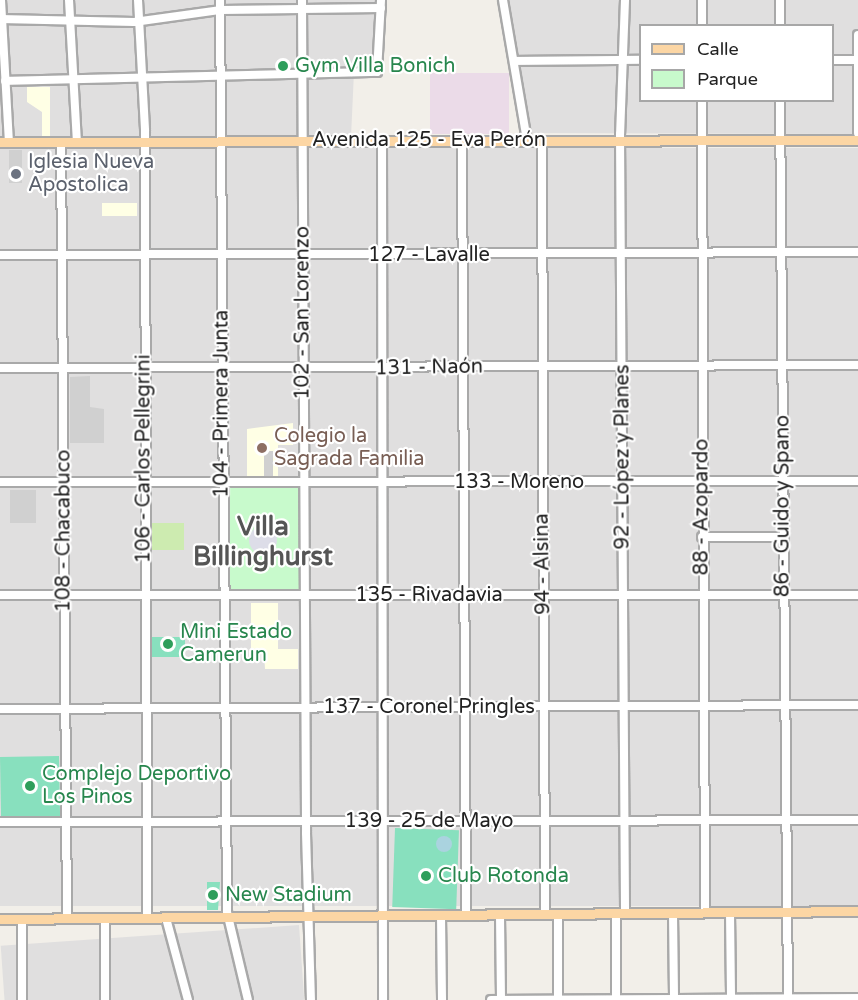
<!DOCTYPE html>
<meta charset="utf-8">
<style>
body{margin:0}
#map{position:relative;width:858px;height:1000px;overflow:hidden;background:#f2efe9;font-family:"Varela Round",sans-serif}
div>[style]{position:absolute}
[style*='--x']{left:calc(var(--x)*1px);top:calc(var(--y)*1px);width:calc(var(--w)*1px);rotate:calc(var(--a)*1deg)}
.residential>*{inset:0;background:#e0dfdf;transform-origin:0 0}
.industrial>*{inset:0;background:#ebdbe8;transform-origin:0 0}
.education>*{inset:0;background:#ffffe5;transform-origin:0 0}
.religious>*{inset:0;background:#d0d0d0;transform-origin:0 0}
.grass>*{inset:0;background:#cdebb0;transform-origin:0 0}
.park>*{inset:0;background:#c8facc;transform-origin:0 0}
.pitch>*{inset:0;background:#88e0be;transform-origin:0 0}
.plaza>*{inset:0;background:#dddde8}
.round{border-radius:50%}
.water>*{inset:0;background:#aad3df}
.roads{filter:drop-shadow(2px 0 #a9a9a9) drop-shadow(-2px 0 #a9a9a9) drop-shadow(0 2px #a9a9a9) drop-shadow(0 -2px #a9a9a9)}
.minor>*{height:8px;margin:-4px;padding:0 4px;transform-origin:4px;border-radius:4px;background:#fff}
.major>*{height:9px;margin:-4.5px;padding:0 4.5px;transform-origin:4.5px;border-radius:4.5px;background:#fcd6a4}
.dots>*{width:16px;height:16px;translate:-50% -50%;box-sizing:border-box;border:3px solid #fff;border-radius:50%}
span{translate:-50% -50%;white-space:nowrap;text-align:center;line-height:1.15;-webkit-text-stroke:4.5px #fff;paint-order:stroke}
.leisure-label{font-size:20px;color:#27864d}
.left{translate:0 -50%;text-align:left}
.street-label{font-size:20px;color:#222}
.worship-label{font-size:20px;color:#5b616d}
.education-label{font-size:20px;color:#785e54}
.district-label{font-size:26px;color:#555;font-weight:700}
.legend{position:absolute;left:639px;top:24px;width:195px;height:78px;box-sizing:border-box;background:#fff;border:2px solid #a7a7a7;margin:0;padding:8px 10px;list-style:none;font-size:18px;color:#222}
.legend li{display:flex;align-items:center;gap:12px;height:30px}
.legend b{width:30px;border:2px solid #a7a7a7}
</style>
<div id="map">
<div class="residential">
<div style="clip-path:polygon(0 0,377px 0,378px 70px,354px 72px,351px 137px,0 140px)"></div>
<div style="clip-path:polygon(evenodd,507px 0,858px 0,858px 134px,531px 133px,507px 0,640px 26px,832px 26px,832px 100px,640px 100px,640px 26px)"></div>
<div style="left:858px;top:148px;width:758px;height:858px;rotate:90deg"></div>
<div style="left:299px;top:925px;width:75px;height:299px;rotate:86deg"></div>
</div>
<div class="industrial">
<div style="left:430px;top:73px;width:79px;height:61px"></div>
</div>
<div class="education">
<div style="clip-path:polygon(27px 87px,50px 87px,50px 136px,42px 136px,42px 112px,27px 102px)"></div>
<div style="left:102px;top:203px;width:35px;height:13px"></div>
<div style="clip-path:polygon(293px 423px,293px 445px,278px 445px,278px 476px,273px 476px,272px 451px,264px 451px,264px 476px,247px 476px,247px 429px)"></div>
<div style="clip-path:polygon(251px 603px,278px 603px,278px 649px,298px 649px,298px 669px,265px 669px,264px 650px,251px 649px)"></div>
</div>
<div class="religious">
<div style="left:9px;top:150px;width:13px;height:33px"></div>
<div style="clip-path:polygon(90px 376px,90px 407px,104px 409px,104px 443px,70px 443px,70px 377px)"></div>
<div style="left:264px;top:451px;width:9px;height:25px"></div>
<div style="left:10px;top:490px;width:26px;height:33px"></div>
</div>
<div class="grass">
<div style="left:150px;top:523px;width:34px;height:27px"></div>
</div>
<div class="park">
<div style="left:299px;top:485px;width:108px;height:73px;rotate:89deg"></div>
</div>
<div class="pitch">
<div style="left:151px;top:637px;width:34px;height:20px"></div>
<div style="left:59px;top:756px;width:60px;height:59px;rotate:89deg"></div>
<div style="left:395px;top:828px;width:64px;height:79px;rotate:2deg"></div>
<div style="clip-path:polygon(207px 882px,220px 882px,218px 910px,207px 910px)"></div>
</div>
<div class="plaza">
<div class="round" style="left:249px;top:526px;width:28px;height:28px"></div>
</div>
<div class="water">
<div class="round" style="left:436px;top:836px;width:16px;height:16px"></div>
</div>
<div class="roads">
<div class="minor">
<div style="--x:1;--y:0;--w:142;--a:86.8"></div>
<div style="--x:69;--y:0;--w:142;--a:86.8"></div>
<div style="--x:138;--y:0;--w:131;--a:86.9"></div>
<div style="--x:145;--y:131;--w:787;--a:89.85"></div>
<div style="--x:220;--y:0;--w:912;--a:89.56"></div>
<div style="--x:227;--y:912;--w:90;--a:76.6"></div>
<div style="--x:302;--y:0;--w:833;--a:89.72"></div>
<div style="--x:306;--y:833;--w:167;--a:88.3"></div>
<div style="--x:503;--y:0;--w:143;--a:80.3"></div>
<div style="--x:625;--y:0;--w:134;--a:92.1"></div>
<div style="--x:620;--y:134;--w:780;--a:89.63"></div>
<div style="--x:780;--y:0;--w:26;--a:90"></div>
<div style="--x:0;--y:19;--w:134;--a:1.3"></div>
<div style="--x:134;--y:22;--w:88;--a:-7.9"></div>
<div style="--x:221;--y:10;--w:160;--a:-0.7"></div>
<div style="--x:702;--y:26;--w:26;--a:-90"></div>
<div style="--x:858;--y:35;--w:98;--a:90"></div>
<div style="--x:832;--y:60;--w:26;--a:0"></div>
<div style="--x:514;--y:61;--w:126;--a:-0.5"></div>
<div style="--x:5;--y:81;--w:372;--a:-1.4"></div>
<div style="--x:377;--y:72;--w:72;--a:-86.8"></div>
<div style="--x:702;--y:100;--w:813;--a:89.79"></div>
<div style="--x:780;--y:100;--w:900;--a:89.49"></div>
<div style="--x:382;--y:140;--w:860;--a:89.93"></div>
<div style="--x:462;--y:140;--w:776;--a:89.7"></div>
<div style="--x:542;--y:141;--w:774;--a:89.78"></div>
<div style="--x:61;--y:142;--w:777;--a:89.56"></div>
<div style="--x:0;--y:255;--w:858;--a:-0.2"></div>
<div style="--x:0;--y:368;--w:858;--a:-0.2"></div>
<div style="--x:0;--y:482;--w:858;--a:-0.07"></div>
<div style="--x:702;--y:537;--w:82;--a:0"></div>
<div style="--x:0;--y:595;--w:858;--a:0"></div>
<div style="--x:0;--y:709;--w:858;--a:-0.27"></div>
<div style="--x:0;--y:822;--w:858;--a:-0.13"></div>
<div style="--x:730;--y:913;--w:87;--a:89.3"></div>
<div style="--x:673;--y:914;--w:86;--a:89.3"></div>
<div style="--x:558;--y:915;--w:85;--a:90"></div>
<div style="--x:441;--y:916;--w:84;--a:89.3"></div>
<div style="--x:500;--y:916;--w:84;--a:89.3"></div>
<div style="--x:166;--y:918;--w:85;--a:75"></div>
<div style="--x:105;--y:919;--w:81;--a:90"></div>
<div style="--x:22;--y:1000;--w:81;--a:-90"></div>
<div style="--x:491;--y:1000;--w:367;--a:-0.3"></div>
<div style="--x:616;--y:1000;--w:86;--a:-90"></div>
</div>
<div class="major">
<div style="--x:0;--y:142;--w:858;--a:-0.13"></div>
<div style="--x:0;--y:919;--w:858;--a:-0.53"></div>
</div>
</div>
<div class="dots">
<div style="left:283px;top:66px;background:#2e9e5b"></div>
<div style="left:16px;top:174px;background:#6b7280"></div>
<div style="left:262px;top:448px;background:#8d6e63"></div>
<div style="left:168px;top:644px;background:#2e9e5b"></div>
<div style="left:30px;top:786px;background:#2e9e5b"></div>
<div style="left:426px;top:876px;background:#2e9e5b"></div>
<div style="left:213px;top:895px;background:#2e9e5b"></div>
</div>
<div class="leisure-label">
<span class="left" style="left:295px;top:66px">Gym Villa Bonich</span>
<span class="left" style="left:180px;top:644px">Mini Estado<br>Camerun</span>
<span class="left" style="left:42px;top:786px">Complejo Deportivo<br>Los Pinos</span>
<span class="left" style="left:438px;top:876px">Club Rotonda</span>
<span class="left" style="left:225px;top:895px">New Stadium</span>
</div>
<div class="street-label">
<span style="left:429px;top:140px">Avenida 125 - Eva Perón</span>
<span style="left:429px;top:255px">127 - Lavalle</span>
<span style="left:303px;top:313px;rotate:-90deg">102 - San Lorenzo</span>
<span style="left:429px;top:368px;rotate:-1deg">131 - Naón</span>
<span style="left:222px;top:404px;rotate:-90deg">104 - Primera Junta</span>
<span style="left:623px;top:457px;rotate:-90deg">92 - López y Planes</span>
<span style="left:144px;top:459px;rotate:-90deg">106 - Carlos Pellegrini</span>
<span style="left:519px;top:482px">133 - Moreno</span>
<span style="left:783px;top:506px;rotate:-90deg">86 - Guido y Spano</span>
<span style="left:702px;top:507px;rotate:-90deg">88 - Azopardo</span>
<span style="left:64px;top:531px;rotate:-90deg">108 - Chacabuco</span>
<span style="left:543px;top:564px;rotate:-91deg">94 - Alsina</span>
<span style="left:429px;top:595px">135 - Rivadavia</span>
<span style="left:429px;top:707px">137 - Coronel Pringles</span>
<span style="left:429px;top:821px">139 - 25 de Mayo</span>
</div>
<div class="worship-label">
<span class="left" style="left:28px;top:174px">Iglesia Nueva<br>Apostolica</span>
</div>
<div class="education-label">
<span class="left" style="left:274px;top:448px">Colegio la<br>Sagrada Familia</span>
</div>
<div class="district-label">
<span style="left:263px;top:542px">Villa<br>Billinghurst</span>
</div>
<ul class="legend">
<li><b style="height:8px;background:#fcd6a4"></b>Calle</li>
<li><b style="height:16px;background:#c8facc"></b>Parque</li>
</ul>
</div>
